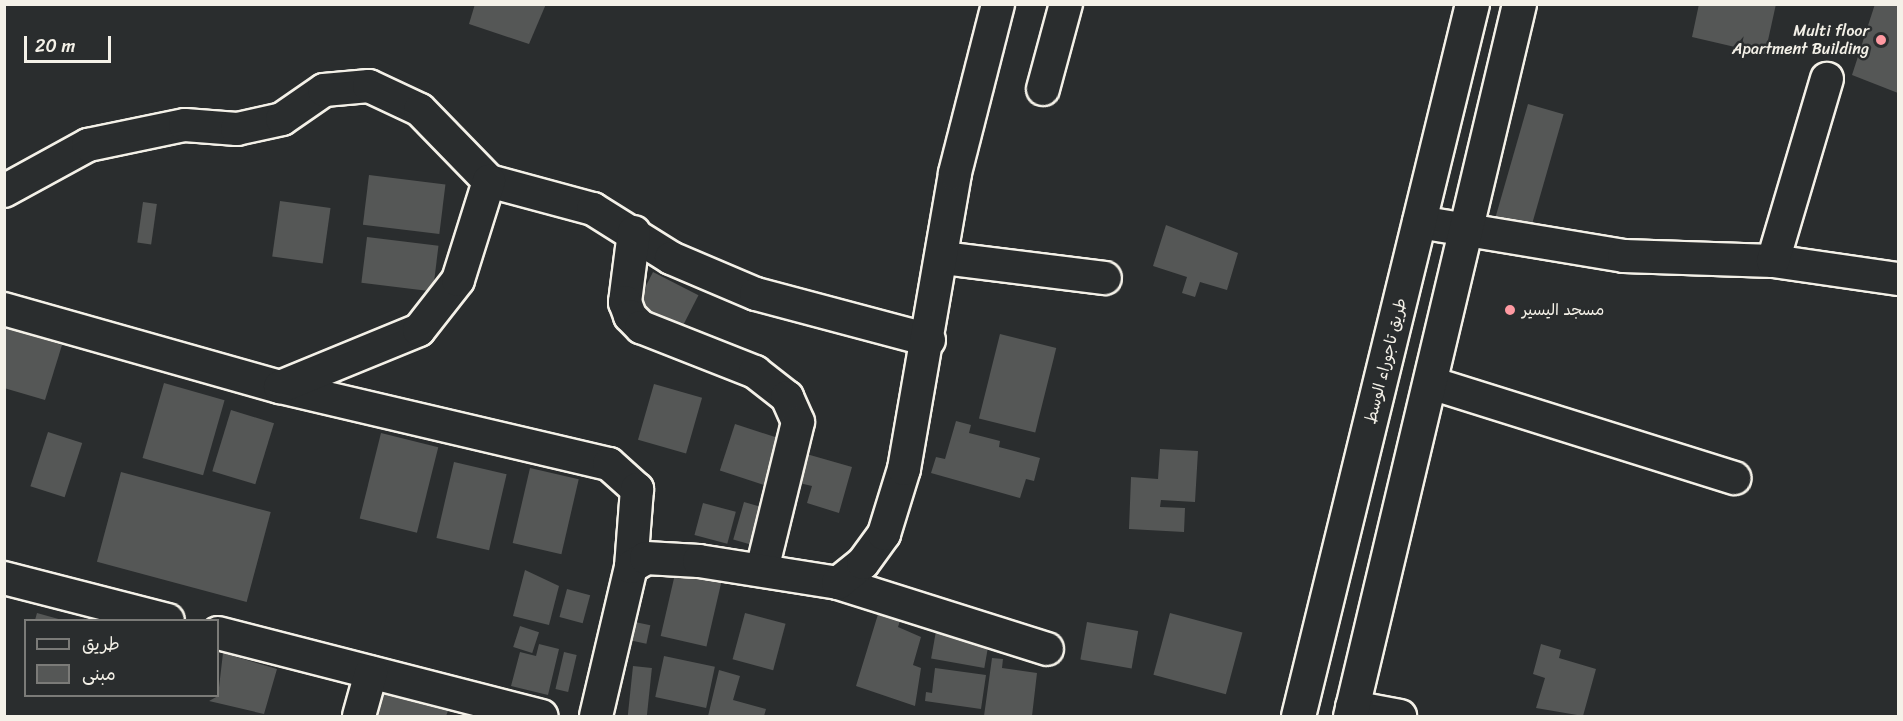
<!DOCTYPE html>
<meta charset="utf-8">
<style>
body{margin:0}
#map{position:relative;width:1903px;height:721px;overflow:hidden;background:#2a2d2e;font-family:Sriracha,"Playpen Sans Arabic",sans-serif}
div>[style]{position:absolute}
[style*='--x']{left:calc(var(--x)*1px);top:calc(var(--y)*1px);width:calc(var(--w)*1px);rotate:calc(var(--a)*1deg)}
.building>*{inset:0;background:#555756;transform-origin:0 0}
.roads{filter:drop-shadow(2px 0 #f4f1e8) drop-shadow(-2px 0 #f4f1e8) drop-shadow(0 2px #f4f1e8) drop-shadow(0 -2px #f4f1e8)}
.minor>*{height:32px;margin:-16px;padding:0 16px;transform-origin:16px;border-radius:16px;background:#2a2d2e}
.primary>*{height:33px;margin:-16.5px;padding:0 16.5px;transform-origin:16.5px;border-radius:16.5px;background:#2a2d2e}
.dots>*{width:16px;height:16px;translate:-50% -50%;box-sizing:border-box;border:3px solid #2a2d2e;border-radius:50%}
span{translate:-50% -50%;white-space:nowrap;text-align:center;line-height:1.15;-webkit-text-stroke:5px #2a2d2e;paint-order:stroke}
.poi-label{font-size:16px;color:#f4f1e8}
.right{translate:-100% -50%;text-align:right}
.left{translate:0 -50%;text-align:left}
.street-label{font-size:16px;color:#f4f1e8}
.frame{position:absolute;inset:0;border:6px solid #f4f1e8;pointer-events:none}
.legend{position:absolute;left:24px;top:619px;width:195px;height:78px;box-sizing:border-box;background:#2a2d2e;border:2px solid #7b7b78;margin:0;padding:8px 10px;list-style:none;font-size:18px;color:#f4f1e8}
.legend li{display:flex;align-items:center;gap:12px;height:30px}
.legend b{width:30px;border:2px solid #7b7b78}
.scale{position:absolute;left:24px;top:36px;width:87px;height:27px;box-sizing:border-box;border:3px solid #f4f1e8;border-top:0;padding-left:8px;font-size:18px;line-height:21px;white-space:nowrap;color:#f4f1e8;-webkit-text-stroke:4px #2a2d2e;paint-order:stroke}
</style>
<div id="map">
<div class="building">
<div style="clip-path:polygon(475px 4px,546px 4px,529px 44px,469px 24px)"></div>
<div style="clip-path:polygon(1699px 4px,1776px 4px,1765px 54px,1692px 37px)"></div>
<div style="clip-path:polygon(1875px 4px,1898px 4px,1898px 93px,1852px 75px)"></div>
<div style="left:1528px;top:104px;width:37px;height:120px;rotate:16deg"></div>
<div style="left:369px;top:175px;width:77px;height:50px;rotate:7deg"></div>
<div style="left:280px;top:201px;width:51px;height:56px;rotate:8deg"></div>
<div style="left:143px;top:202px;width:14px;height:41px;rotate:8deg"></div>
<div style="clip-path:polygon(1166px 225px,1238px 253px,1227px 290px,1200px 282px,1195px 297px,1182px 293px,1187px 277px,1153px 266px)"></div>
<div style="left:367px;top:237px;width:72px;height:46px;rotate:7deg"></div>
<div style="left:653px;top:272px;width:51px;height:41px;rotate:27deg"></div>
<div style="clip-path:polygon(4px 327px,62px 345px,45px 400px,4px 388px)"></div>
<div style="left:1000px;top:334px;width:58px;height:87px;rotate:14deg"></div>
<div style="left:164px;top:383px;width:63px;height:78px;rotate:16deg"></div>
<div style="left:654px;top:384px;width:50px;height:58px;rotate:16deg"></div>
<div style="left:231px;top:410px;width:45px;height:64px;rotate:17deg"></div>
<div style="clip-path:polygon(956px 421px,971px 425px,969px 433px,1000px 441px,999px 447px,1040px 458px,1034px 481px,1026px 479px,1020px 498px,931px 473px,936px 457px,945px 459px)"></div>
<div style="left:735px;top:424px;width:52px;height:49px;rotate:18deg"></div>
<div style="left:48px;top:432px;width:36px;height:57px;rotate:18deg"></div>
<div style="left:381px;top:433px;width:59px;height:88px;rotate:14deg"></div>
<div style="clip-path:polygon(1160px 449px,1198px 451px,1195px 502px,1161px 500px,1160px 507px,1185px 508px,1184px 532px,1129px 529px,1131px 477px,1158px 479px)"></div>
<div style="clip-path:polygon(803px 453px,852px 467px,839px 513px,807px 503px,812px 486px,795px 482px)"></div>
<div style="left:454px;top:462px;width:54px;height:78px;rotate:13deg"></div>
<div style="left:530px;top:468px;width:50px;height:77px;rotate:13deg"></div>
<div style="left:121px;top:472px;width:155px;height:93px;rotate:15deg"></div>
<div style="left:744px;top:502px;width:19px;height:39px;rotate:16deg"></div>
<div style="left:703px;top:503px;width:34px;height:33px;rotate:15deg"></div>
<div style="left:678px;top:561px;width:47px;height:77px;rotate:13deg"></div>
<div style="clip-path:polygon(525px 570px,559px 586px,549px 625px,513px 616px)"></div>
<div style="left:567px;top:589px;width:24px;height:29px;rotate:15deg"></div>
<div style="clip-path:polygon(879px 611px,901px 618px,898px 627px,921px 637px,913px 665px,921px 668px,915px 706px,856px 686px)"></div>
<div style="clip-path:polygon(37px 613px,62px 620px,35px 620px)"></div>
<div style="left:745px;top:613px;width:42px;height:48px;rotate:15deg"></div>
<div style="left:1170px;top:613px;width:75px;height:64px;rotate:15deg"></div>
<div style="left:621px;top:619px;width:30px;height:19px;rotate:12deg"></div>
<div style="left:1087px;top:622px;width:52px;height:38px;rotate:10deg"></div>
<div style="left:520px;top:626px;width:20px;height:22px;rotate:18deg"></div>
<div style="left:936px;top:631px;width:54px;height:28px;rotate:10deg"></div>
<div style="clip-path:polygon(539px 644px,559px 649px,548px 695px,511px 686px,520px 652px,536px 656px)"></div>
<div style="clip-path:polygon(1541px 644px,1561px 650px,1559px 658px,1596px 669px,1583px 716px,1536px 708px,1545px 678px,1533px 674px)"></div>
<div style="left:564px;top:652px;width:13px;height:38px;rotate:13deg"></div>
<div style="clip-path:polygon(223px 653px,277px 669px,264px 714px,209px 701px,218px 696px)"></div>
<div style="left:664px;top:656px;width:52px;height:42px;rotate:12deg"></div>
<div style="clip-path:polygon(992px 658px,1003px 659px,1002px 668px,1037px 673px,1032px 716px,984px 716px)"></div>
<div style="left:633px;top:666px;width:19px;height:50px;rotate:6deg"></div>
<div style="clip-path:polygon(935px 668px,986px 675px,981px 709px,925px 701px,926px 692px,932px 693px)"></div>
<div style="clip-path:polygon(719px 670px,740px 676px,733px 700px,766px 709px,764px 716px,708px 716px)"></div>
<div style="clip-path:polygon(379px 693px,448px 711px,446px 716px,375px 716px)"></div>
</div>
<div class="roads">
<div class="minor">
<div style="--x:1043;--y:89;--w:88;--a:-74.9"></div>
<div style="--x:4;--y:191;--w:96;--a:-28.7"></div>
<div style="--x:88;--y:145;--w:99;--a:-11.7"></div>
<div style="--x:185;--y:125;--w:52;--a:4.4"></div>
<div style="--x:237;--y:129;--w:46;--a:-12.5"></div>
<div style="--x:282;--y:119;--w:51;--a:-34.6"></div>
<div style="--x:324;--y:90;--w:45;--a:-5.1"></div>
<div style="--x:369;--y:86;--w:56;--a:25.2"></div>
<div style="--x:420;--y:110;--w:99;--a:45.8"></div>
<div style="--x:489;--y:181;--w:108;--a:15.1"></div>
<div style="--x:593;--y:209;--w:92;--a:32.1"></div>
<div style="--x:671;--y:258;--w:92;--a:23"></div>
<div style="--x:756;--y:294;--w:179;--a:14.9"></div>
<div style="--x:1419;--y:222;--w:208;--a:9.4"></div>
<div style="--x:1624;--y:256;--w:149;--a:1.9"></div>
<div style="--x:1773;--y:261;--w:126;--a:8.2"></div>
<div style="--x:634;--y:232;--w:71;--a:97.3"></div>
<div style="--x:625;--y:302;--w:15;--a:70"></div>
<div style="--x:630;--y:316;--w:16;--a:45"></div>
<div style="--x:641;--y:327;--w:123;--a:21.5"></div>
<div style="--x:755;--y:372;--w:41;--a:38"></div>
<div style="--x:787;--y:397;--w:27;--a:66"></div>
<div style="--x:798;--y:422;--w:152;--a:103.7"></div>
<div style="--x:944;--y:258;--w:162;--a:7.1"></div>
<div style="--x:1773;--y:261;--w:190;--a:-73.5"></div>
<div style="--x:4;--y:309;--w:287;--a:15.8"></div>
<div style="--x:280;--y:387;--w:338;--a:13.2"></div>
<div style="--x:609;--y:464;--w:38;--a:42"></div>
<div style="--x:637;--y:489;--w:78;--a:94.4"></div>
<div style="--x:1431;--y:383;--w:318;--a:17.4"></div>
<div style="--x:280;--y:387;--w:150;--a:-22.3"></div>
<div style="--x:419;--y:330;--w:63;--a:-52"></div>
<div style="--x:458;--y:280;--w:104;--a:-72.6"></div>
<div style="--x:4;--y:578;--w:169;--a:14.4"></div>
<div style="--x:838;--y:583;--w:219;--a:17.5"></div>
<div style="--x:218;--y:633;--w:334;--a:14.4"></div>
<div style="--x:1352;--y:707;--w:49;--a:10.6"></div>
<div style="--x:359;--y:716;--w:45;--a:-74.4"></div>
<div style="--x:596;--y:716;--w:153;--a:-76.8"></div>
<div style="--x:631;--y:567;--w:17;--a:-31"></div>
<div style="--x:646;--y:558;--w:53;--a:3.2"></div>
<div style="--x:699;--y:561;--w:141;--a:9"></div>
<div style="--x:838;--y:583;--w:32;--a:-39"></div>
<div style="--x:863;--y:563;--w:36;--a:-54"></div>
<div style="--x:884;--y:534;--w:68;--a:-72.9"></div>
<div style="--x:904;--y:469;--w:300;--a:-80.2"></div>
<div style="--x:955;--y:173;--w:174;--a:-75.7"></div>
</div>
<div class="primary">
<div style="--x:1298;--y:716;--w:733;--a:-76.27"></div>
<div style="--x:1350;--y:716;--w:732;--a:-76.65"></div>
</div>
</div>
<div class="dots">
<div style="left:1881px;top:40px;background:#ff9aa2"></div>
<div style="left:1510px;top:310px;background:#ff9aa2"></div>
</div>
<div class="poi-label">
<span class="right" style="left:1869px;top:40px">Multi floor<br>Apartment Building</span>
<span class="left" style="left:1522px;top:310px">مسجد اليسير</span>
</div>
<div class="street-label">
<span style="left:1386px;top:361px;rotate:-76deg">طريق تاجوراء الوسط</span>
</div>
<div class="frame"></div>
<ul class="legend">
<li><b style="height:8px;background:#2a2d2e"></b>طريق</li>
<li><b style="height:16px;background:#555756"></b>مبنى</li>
</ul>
<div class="scale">20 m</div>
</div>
